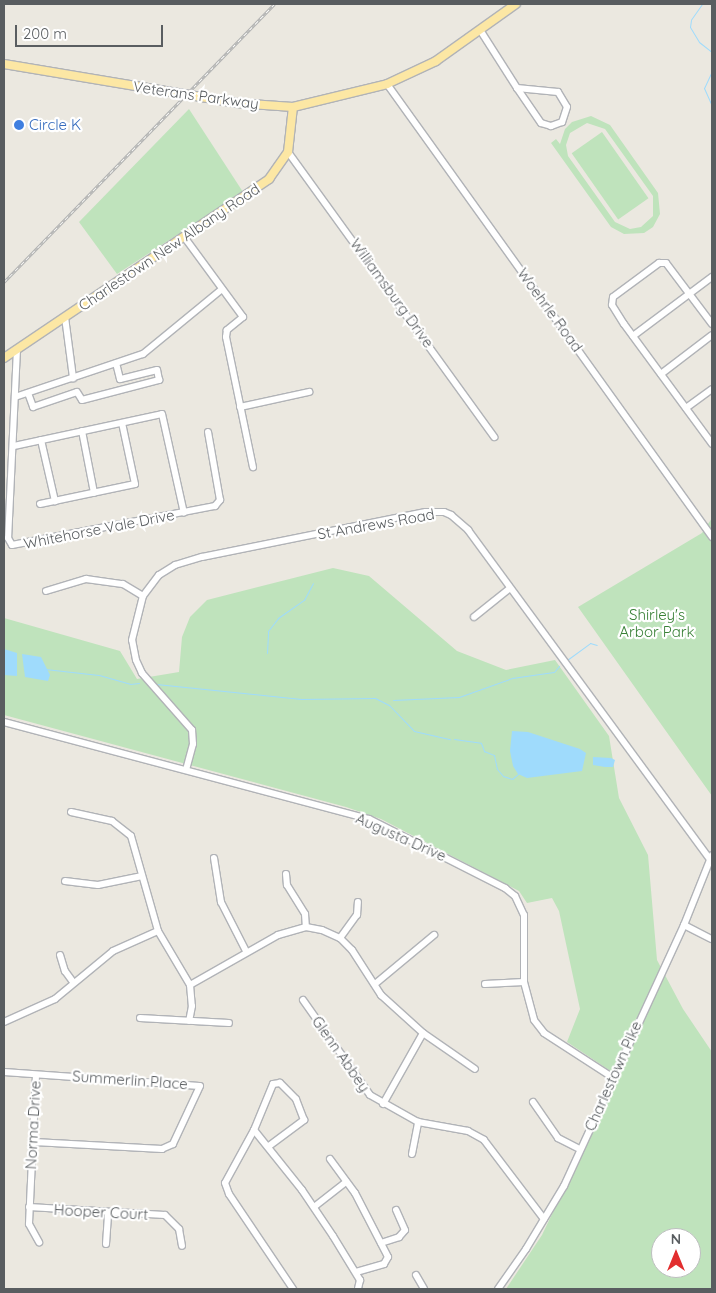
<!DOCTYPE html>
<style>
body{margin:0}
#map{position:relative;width:716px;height:1293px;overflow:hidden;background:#ebe8e0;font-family:Quicksand,sans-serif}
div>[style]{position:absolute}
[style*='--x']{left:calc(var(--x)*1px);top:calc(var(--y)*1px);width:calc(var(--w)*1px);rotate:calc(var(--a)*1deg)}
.green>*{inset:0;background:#bfe3bc;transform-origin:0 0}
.water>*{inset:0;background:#9fdbfc}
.stream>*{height:1px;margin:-0.5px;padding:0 0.5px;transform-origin:0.5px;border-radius:0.5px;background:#9fdbfc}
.roads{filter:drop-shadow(1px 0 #b1b3b7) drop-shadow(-1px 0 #b1b3b7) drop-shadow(0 1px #b1b3b7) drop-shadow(0 -1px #b1b3b7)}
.minor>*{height:6px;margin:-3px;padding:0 3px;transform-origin:3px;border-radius:3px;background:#fff}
.major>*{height:8px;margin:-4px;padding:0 4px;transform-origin:4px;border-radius:4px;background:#fce7a4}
.rail>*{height:3px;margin-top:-1.5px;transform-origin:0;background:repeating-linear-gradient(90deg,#fff 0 4px,#b1b2b2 0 8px);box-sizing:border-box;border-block:1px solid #b1b2b2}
.dots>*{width:14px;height:14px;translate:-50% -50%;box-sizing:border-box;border:2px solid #fff;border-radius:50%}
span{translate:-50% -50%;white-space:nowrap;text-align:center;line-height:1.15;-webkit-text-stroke:4.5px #fff;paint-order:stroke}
.street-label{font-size:15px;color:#595d60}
.shop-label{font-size:15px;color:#366cbe}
.left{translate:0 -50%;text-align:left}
.park-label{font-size:15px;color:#398137}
.frame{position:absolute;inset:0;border:5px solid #595d60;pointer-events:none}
.north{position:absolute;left:651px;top:1228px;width:50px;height:50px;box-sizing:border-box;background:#fff;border:1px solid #bdbebf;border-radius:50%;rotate:0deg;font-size:14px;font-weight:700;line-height:20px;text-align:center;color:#595d60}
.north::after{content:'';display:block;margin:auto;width:18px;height:22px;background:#e22e2f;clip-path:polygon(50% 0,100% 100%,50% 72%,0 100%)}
.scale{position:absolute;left:15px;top:25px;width:148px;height:22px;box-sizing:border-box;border:2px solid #595d60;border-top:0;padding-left:6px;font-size:15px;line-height:18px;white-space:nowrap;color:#595d60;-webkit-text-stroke:4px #fff;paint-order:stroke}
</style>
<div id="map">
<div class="green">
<div style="clip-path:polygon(189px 109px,243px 192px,117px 274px,79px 222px)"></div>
<div style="clip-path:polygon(evenodd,591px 116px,610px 125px,658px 193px,660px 214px,653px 227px,644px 233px,624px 234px,611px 227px,551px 143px,556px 139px,560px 144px,565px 129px,572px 122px,591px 116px,587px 123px,605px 129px,653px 196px,653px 216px,641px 227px,630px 229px,615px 222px,568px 156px,566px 145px,570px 133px,587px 123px)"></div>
<div style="left:602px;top:132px;width:81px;height:37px;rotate:55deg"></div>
<div style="clip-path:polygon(712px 518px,712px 796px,578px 607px,702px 533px)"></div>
<div style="clip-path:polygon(evenodd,333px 568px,369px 576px,457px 651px,506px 670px,555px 660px,609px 736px,619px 798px,648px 855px,657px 960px,683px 1009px,712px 1052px,712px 1289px,506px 1289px,542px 1235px,618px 1076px,567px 1042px,580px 1009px,559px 911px,552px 898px,527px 903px,519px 891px,381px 819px,346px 807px,4px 715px,4px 618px,120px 651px,137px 679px,179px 672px,182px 637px,190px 617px,207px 600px,333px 568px,661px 1238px,691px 1238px,691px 1268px,661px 1268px,661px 1238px)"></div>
</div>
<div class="water">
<div style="clip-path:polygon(4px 649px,17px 653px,17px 676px,4px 675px)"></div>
<div style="clip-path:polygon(22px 654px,41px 657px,50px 675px,48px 681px,25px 677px)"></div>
<div style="clip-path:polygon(512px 731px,528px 732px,580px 749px,586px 753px,582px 771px,527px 778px,518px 774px,513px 766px,510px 751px)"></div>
<div style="clip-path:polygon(593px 757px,611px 758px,615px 760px,613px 767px,605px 767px,593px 765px)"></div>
</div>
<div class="stream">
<div style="--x:702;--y:4;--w:19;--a:125"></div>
<div style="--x:691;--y:20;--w:7;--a:98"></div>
<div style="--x:690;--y:27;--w:17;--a:59"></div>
<div style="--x:699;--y:42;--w:16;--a:38"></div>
<div style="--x:712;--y:71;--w:19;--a:115"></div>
<div style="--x:704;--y:88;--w:20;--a:66"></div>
<div style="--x:267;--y:653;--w:22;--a:-87"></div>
<div style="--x:268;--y:631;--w:16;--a:-52"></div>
<div style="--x:278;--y:618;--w:32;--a:-35"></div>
<div style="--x:304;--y:600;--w:19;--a:-62"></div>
<div style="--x:567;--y:660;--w:29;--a:-36"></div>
<div style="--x:590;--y:643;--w:7;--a:16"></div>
<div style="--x:45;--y:669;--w:54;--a:6.3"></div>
<div style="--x:99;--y:675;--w:32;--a:16"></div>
<div style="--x:130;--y:684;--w:9;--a:-6"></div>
<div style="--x:156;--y:684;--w:146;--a:5.9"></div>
<div style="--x:301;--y:699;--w:74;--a:-0.8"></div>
<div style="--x:375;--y:698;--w:16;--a:27"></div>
<div style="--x:389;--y:705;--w:36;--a:46"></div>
<div style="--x:414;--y:731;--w:37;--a:13"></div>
<div style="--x:393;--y:700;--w:66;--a:-2.6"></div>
<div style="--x:459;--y:697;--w:56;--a:-19.7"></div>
<div style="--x:512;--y:678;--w:42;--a:-8.1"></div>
<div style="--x:554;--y:672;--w:8;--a:-50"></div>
<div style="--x:454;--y:739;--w:27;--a:8"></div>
<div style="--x:481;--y:743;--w:9;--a:69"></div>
<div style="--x:484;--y:751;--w:11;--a:22"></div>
<div style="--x:494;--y:755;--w:14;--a:78"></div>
<div style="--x:497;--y:769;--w:9;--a:49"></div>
<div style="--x:503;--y:776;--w:9;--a:18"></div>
<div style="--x:512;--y:779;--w:8;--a:-40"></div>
</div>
<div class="roads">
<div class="minor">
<div style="--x:480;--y:30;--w:69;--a:57.5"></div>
<div style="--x:387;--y:84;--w:558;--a:54.34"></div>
<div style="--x:517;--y:88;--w:41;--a:5.6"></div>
<div style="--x:558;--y:92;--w:17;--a:59"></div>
<div style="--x:567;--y:107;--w:16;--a:108"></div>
<div style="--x:562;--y:122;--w:12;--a:160"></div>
<div style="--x:551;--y:126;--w:10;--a:-163"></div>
<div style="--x:541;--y:123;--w:42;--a:-124.4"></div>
<div style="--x:288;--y:152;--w:352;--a:54.1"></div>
<div style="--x:185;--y:238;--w:98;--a:53.7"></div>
<div style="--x:243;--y:317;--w:21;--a:141"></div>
<div style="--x:227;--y:330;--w:7;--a:98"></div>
<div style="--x:226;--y:337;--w:133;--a:78.3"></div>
<div style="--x:65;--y:317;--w:62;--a:82.5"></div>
<div style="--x:712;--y:324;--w:76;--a:-127"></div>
<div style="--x:666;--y:263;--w:7;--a:180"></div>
<div style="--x:659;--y:263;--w:57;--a:143.5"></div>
<div style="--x:613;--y:297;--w:8;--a:97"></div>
<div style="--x:612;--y:305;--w:22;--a:58"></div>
<div style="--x:624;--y:324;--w:149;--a:53.7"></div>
<div style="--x:633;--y:336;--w:99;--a:-36.8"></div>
<div style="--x:17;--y:349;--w:189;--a:92.7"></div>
<div style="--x:8;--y:538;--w:8;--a:60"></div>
<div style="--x:12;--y:545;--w:207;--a:-10.9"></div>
<div style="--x:215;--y:506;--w:8;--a:-50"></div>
<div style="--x:220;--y:500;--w:69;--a:-100"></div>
<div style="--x:661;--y:374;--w:64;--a:-37.4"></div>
<div style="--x:28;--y:393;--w:15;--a:70"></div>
<div style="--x:33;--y:407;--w:46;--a:-18.8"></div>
<div style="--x:77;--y:392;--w:9;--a:58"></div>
<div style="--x:82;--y:400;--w:80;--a:-14.6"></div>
<div style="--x:159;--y:380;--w:10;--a:-101"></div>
<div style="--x:157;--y:370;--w:38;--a:166"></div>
<div style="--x:120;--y:379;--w:16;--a:-104"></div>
<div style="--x:15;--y:397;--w:135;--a:-18.6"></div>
<div style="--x:143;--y:354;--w:102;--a:-39.4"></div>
<div style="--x:240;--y:407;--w:71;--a:-12.3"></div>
<div style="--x:686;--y:408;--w:32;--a:-36"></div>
<div style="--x:82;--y:431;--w:63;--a:79"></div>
<div style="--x:41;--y:440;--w:63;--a:77.1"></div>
<div style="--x:14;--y:446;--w:151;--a:-12.2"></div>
<div style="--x:162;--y:414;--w:101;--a:77.5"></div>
<div style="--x:40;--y:504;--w:97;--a:-11.9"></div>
<div style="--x:135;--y:484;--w:62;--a:-102"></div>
<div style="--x:46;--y:591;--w:42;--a:-16.7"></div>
<div style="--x:86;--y:579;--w:37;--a:8"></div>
<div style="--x:123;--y:584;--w:23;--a:31"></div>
<div style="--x:474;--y:617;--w:45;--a:-38.7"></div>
<div style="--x:4;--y:722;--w:378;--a:14.9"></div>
<div style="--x:369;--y:819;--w:153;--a:26.9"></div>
<div style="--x:505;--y:888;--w:13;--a:39"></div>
<div style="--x:515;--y:896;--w:21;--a:65"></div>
<div style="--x:524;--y:915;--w:67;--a:90"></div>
<div style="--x:524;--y:982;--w:39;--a:75"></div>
<div style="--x:534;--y:1020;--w:16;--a:52"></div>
<div style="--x:544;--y:1033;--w:81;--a:32.9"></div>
<div style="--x:186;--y:770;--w:27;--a:-75"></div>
<div style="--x:193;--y:744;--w:14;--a:-94"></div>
<div style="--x:192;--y:730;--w:76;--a:-131.3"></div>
<div style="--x:142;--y:673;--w:14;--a:-115"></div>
<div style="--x:136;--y:660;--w:20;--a:-101"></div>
<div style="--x:132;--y:640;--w:45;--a:-76"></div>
<div style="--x:143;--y:596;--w:26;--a:-53"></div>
<div style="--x:159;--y:575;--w:19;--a:-32"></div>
<div style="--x:175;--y:565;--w:28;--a:-17"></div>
<div style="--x:202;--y:557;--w:228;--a:-11.4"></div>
<div style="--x:426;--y:512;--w:18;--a:0"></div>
<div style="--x:444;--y:512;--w:8;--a:23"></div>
<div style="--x:451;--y:515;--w:23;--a:41"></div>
<div style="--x:468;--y:530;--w:409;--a:53.7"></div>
<div style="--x:71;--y:812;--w:42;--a:12.4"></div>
<div style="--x:112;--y:821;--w:24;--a:38"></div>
<div style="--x:131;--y:836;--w:99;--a:74.1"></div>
<div style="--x:158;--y:931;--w:63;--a:59.3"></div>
<div style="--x:190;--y:985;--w:21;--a:85"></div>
<div style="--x:192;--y:1006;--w:15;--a:101"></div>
<div style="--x:214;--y:858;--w:45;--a:81"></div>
<div style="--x:221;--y:902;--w:55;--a:63"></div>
<div style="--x:286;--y:874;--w:11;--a:85"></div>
<div style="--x:287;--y:885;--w:34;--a:58"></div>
<div style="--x:305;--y:914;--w:13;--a:86"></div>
<div style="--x:65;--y:881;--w:33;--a:7"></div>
<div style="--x:98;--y:885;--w:45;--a:-11.6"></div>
<div style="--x:684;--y:925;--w:31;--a:27"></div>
<div style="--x:340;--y:938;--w:29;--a:-54"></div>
<div style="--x:357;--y:915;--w:13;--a:-86"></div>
<div style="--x:60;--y:955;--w:17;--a:73"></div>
<div style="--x:65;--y:971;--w:14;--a:54"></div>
<div style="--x:375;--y:984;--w:77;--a:-39.7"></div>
<div style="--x:485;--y:984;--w:39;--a:-3"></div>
<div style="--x:190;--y:985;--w:101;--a:-29.6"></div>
<div style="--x:278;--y:935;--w:29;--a:-16"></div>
<div style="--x:306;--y:927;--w:16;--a:11"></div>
<div style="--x:322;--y:930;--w:20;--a:24"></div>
<div style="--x:340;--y:938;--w:17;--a:45"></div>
<div style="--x:352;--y:950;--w:54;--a:57.2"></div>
<div style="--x:381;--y:995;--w:57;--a:42.1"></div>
<div style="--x:423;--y:1033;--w:63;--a:34.7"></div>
<div style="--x:303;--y:1000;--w:116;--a:54.8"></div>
<div style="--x:370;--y:1095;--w:55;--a:29.4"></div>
<div style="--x:418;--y:1122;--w:51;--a:10.2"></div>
<div style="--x:468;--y:1131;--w:18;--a:29"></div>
<div style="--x:484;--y:1140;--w:99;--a:52.8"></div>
<div style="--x:140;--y:1018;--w:89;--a:3.2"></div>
<div style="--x:4;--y:1022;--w:56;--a:-24.3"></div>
<div style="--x:55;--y:999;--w:75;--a:-39.6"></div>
<div style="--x:113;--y:951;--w:49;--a:-24"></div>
<div style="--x:4;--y:1072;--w:196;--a:4.1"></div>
<div style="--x:200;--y:1086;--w:64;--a:115"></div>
<div style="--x:173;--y:1144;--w:12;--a:156"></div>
<div style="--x:162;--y:1149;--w:128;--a:-176.9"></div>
<div style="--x:36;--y:1075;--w:149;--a:92.7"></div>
<div style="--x:29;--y:1224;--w:21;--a:61"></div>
<div style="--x:533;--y:1102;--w:44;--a:55.2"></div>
<div style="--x:558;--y:1138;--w:25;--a:27"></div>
<div style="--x:383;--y:1104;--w:81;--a:-60.6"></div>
<div style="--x:254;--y:1130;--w:77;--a:51.3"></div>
<div style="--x:302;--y:1190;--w:55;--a:56"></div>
<div style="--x:333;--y:1236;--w:52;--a:58.5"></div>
<div style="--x:360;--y:1280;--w:9;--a:103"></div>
<div style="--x:269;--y:1146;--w:44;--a:-36.6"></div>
<div style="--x:304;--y:1120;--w:22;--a:-111"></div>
<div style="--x:296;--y:1099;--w:23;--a:-135"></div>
<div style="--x:280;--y:1083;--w:7;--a:172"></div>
<div style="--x:273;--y:1084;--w:50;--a:112.4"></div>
<div style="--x:254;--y:1130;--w:60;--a:118.7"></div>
<div style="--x:225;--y:1183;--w:12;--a:70"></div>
<div style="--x:229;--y:1194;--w:115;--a:56"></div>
<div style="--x:412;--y:1154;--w:33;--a:-79"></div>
<div style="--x:330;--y:1159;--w:42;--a:53.7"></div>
<div style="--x:355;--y:1193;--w:72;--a:62.7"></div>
<div style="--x:388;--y:1257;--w:8;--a:120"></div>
<div style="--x:384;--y:1264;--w:29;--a:164"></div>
<div style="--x:29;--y:1207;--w:136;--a:3.4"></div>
<div style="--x:165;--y:1215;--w:20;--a:45"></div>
<div style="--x:179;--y:1229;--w:17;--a:80"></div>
<div style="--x:314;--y:1207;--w:41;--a:-38"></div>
<div style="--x:381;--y:1243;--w:19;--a:-18"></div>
<div style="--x:399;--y:1237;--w:9;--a:-49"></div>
<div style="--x:405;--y:1230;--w:22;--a:-114"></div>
<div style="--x:106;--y:1244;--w:31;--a:-86"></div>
<div style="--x:416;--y:1275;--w:16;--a:60"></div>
<div style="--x:498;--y:1289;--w:49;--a:-55"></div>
<div style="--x:526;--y:1249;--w:74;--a:-58.9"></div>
<div style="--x:564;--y:1186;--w:287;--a:-65.3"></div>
<div style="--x:684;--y:925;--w:75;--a:-68.2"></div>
</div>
<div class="major">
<div style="--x:4;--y:64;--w:235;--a:9.5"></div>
<div style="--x:236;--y:103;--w:57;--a:4"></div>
<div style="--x:293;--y:107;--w:97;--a:-13.7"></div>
<div style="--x:387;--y:84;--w:54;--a:-25.1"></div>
<div style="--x:436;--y:61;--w:98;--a:-35.5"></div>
<div style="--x:4;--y:358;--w:320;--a:-34"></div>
<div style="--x:269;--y:179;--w:33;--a:-55"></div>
<div style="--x:288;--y:152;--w:45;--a:-83.7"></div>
</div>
</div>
<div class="rail">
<div style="--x:4;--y:282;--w:388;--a:-45.8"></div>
</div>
<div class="dots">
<div style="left:19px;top:125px;background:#3f7fe0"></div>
</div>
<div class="street-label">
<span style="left:196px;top:95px;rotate:8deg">Veterans Parkway</span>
<span style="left:169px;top:247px;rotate:-34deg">Charlestown New Albany Road</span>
<span style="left:392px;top:293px;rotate:54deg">Williamsburg Drive</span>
<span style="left:550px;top:310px;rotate:54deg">Woehrle Road</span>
<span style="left:376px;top:524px;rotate:-10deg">St Andrews Road</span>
<span style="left:99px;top:529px;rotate:-11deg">Whitehorse Vale Drive</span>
<span style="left:401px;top:837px;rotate:24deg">Augusta Drive</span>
<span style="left:341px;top:1054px;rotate:55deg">Glenn Abbey</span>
<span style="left:613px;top:1076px;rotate:-66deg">Charlestown Pike</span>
<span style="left:130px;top:1080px;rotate:4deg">Summerlin Place</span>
<span style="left:33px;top:1125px;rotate:-87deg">Norma Drive</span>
<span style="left:101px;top:1212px;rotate:3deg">Hooper Court</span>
</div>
<div class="shop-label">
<span class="left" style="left:29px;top:125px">Circle K</span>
</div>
<div class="park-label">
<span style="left:657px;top:623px">Shirley's<br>Arbor Park</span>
</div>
<div class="frame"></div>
<div class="north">N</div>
<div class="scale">200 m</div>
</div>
